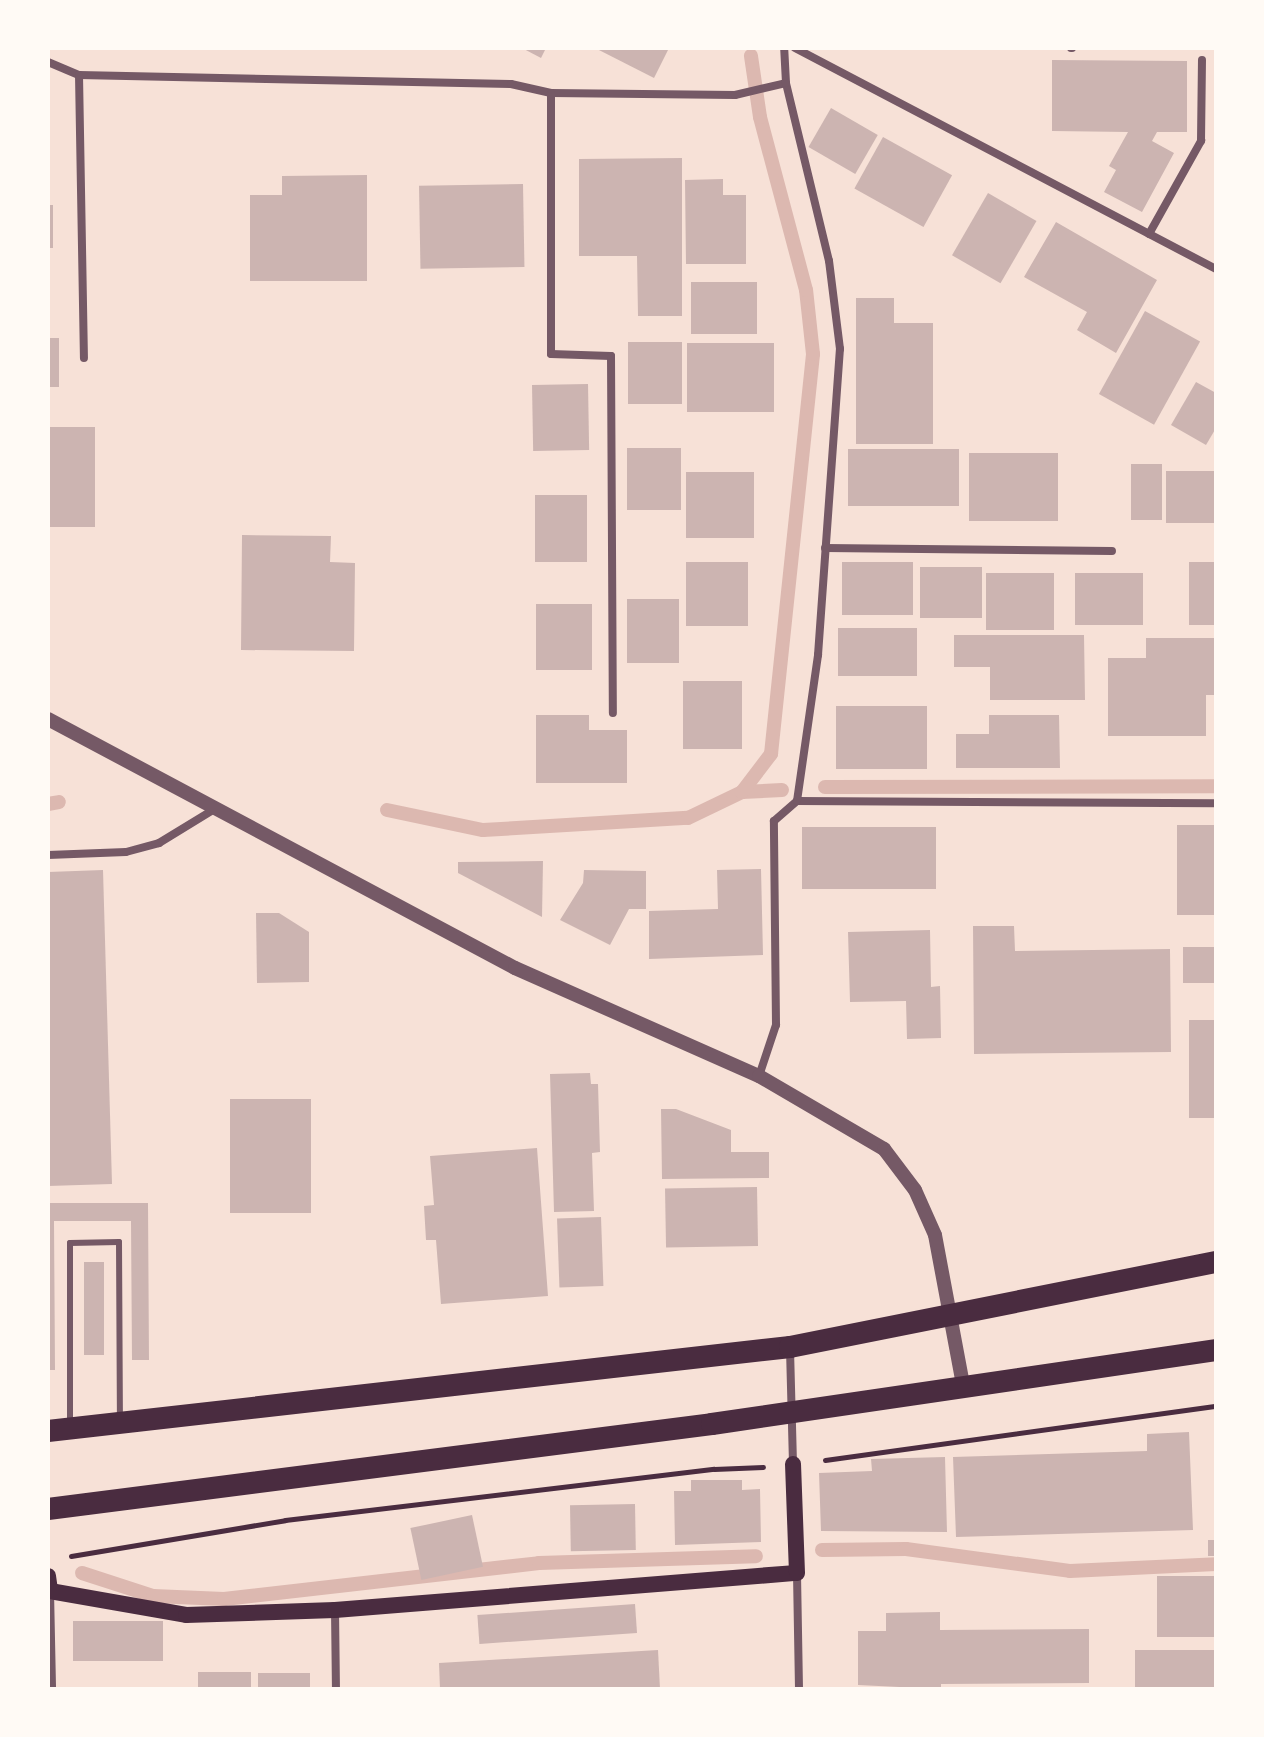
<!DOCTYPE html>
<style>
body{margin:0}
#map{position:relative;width:1264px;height:1737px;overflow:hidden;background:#f7e1d7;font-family:"Sofia Sans Condensed",sans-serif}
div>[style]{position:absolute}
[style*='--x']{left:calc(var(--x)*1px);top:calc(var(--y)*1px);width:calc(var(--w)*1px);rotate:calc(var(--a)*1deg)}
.stream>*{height:14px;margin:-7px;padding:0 7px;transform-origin:7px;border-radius:7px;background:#dcb8b0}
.building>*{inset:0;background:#ccb4b1;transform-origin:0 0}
.path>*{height:5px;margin:-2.5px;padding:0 2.5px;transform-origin:2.5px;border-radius:2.5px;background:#4a2c40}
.service>*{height:6px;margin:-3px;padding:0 3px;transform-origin:3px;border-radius:3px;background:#755966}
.minor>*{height:8px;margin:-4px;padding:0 4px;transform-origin:4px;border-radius:4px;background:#755966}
.tertiary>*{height:14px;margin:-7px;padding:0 7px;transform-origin:7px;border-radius:7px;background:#755966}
.secondary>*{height:16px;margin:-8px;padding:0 8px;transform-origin:8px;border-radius:8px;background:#4a2c40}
.trunk>*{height:22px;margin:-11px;padding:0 11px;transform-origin:11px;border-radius:11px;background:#4a2c40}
span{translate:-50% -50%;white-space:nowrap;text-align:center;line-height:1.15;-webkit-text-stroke:8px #fffaf5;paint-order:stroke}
.frame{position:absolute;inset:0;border:50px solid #fffaf5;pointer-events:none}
</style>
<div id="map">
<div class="stream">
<div style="--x:825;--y:787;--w:391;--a:-0.1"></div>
<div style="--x:742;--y:792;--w:40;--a:-2.9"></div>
<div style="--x:48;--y:804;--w:11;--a:-10"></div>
<div style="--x:387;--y:810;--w:98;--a:11.8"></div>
<div style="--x:483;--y:830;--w:205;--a:-3.4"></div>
<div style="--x:688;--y:818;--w:60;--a:-25.7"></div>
<div style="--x:742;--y:792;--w:48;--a:-52.7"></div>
<div style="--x:771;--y:754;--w:402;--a:-84"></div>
<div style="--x:813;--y:354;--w:64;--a:-96.2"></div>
<div style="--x:806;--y:290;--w:179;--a:-104.9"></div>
<div style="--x:760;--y:117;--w:62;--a:-98.4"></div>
<div style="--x:822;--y:1550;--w:84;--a:-0.7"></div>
<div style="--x:906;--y:1549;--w:165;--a:7.6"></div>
<div style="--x:1070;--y:1571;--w:146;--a:-2.7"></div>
<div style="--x:82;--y:1573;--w:75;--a:17.9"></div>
<div style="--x:153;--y:1596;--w:71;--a:2.4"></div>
<div style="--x:224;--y:1599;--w:317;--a:-6.5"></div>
<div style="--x:539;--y:1563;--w:217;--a:-1.8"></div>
</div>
<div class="building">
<div style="clip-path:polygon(522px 48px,546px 48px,541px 58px)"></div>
<div style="clip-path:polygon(595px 48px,669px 48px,654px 78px)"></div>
<div style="clip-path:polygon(1052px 60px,1187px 61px,1187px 132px,1157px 132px,1152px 141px,1174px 153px,1142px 212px,1104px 192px,1116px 170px,1109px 166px,1128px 132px,1052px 131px)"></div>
<div style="left:831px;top:108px;width:54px;height:45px;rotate:30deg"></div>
<div style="left:883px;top:137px;width:79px;height:59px;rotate:29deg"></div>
<div style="clip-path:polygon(682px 158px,682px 316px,638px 316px,637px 256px,579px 256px,579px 159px)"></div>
<div style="clip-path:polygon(367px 175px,367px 281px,250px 281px,250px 195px,282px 195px,282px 176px)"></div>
<div style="clip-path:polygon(723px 179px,723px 195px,746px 195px,746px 264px,686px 264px,685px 180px)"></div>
<div style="left:523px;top:184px;width:83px;height:104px;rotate:89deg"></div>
<div style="left:988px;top:193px;width:56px;height:72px;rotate:30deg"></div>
<div style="left:48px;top:205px;width:5px;height:43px"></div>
<div style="clip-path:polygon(1056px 222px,1157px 280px,1116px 353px,1077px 330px,1087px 312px,1024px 277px)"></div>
<div style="left:691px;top:282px;width:66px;height:52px"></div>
<div style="clip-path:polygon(856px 298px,894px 298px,894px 323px,933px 323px,933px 444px,856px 444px)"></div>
<div style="left:1145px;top:311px;width:63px;height:95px;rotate:29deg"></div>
<div style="left:48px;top:338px;width:11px;height:49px"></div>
<div style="left:628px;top:342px;width:54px;height:62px"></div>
<div style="left:774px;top:343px;width:69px;height:87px;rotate:90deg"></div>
<div style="clip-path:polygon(1196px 382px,1216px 393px,1216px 428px,1206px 445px,1171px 425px)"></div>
<div style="left:588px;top:384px;width:66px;height:56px;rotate:89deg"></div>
<div style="left:48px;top:427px;width:47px;height:100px"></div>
<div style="left:627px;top:448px;width:54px;height:62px"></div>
<div style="left:848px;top:449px;width:111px;height:57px"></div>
<div style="left:969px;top:453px;width:89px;height:68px"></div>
<div style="left:1131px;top:464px;width:31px;height:56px"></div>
<div style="left:1166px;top:471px;width:50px;height:52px"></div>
<div style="left:686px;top:472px;width:68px;height:66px"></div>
<div style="left:535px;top:495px;width:52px;height:67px"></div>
<div style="clip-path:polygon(242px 535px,331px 536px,330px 562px,355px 563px,354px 651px,241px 650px)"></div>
<div style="left:686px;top:562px;width:62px;height:64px"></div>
<div style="left:842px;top:562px;width:71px;height:53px"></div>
<div style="left:1189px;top:562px;width:27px;height:63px"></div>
<div style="left:920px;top:567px;width:62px;height:51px"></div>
<div style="left:986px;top:573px;width:68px;height:57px"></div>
<div style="left:1075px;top:573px;width:68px;height:52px"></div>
<div style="left:627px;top:599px;width:52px;height:64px"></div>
<div style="left:536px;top:604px;width:56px;height:66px"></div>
<div style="left:838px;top:628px;width:79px;height:48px"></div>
<div style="clip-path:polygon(954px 635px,1084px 635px,1085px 700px,990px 700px,990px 667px,954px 667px)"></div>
<div style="clip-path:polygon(1146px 638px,1216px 638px,1216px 695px,1206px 695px,1206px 736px,1108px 736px,1108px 658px,1146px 658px)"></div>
<div style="left:683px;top:681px;width:59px;height:68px"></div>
<div style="left:836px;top:706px;width:91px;height:63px"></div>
<div style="clip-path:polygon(536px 715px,589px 715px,589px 730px,627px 730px,627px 783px,536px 783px)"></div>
<div style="clip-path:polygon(989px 715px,1059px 715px,1060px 768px,956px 768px,956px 734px,989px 734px)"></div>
<div style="left:1177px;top:825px;width:39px;height:90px"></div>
<div style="left:802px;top:827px;width:134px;height:62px"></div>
<div style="clip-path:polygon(543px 861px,542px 917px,458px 873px,458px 862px)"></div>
<div style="clip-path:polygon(761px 869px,763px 955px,649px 959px,649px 911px,718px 909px,717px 870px)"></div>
<div style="clip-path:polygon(103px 870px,112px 1184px,48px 1186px,48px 872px)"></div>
<div style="clip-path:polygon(584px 870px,646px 871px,646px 909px,629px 909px,610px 945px,560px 920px,583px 883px)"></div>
<div style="clip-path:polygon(256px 913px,279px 913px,309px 932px,309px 982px,257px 983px)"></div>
<div style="clip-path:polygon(973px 926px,1014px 926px,1015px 951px,1170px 949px,1171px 1052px,974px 1054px)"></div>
<div style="clip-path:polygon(930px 930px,931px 987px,940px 986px,941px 1038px,907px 1039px,906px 1001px,850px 1002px,848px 932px)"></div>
<div style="left:1183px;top:947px;width:33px;height:36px"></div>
<div style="left:1189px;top:1020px;width:27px;height:98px"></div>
<div style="clip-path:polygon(590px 1073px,591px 1084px,598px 1084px,600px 1152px,592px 1153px,594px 1211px,554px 1212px,550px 1074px)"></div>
<div style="left:230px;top:1099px;width:81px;height:114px"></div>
<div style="clip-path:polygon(661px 1109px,676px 1109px,731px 1130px,731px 1152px,769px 1152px,769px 1178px,662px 1179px)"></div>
<div style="clip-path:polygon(537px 1148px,548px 1296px,441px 1304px,436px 1240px,426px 1240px,424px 1206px,434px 1205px,430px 1156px)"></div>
<div style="left:757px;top:1187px;width:59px;height:92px;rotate:89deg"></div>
<div style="clip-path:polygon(48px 1203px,148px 1203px,149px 1360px,132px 1360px,131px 1221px,54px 1221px,55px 1370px,48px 1370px)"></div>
<div style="left:601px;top:1217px;width:69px;height:44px;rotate:88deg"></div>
<div style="left:104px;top:1262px;width:93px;height:20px;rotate:90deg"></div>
<div style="clip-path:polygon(1189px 1432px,1193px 1530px,956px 1537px,953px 1457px,1147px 1451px,1147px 1434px)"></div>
<div style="clip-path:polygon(945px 1457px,947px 1532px,821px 1531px,819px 1473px,872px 1471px,871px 1459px)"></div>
<div style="clip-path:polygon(691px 1480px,742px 1480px,742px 1490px,760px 1489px,761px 1542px,675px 1545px,674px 1491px,691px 1491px)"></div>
<div style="left:635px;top:1504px;width:46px;height:65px;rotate:89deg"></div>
<div style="left:472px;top:1515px;width:53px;height:63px;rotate:78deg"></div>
<div style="left:1208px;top:1540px;width:8px;height:16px"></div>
<div style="left:1157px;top:1576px;width:59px;height:61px"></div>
<div style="left:635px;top:1604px;width:29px;height:158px;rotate:86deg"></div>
<div style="clip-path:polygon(940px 1612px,940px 1630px,1089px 1629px,1089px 1683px,941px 1684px,941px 1689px,858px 1685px,858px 1631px,886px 1631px,886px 1613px)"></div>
<div style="left:73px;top:1621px;width:90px;height:40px"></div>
<div style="clip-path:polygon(658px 1650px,660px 1689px,440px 1689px,439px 1663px)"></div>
<div style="left:1216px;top:1650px;width:39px;height:81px;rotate:90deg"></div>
<div style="left:198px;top:1672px;width:53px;height:17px"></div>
<div style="left:258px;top:1673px;width:52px;height:16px"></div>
</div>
<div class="path">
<div style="--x:825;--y:1460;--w:395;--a:-7.9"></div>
<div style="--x:71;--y:1556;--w:217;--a:-9.5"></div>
<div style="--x:285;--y:1520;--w:432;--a:-6.8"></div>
<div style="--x:714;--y:1469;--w:49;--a:-2.3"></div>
</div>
<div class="service">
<div style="--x:70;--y:1425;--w:182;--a:-90"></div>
<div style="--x:70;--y:1243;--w:49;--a:-1.2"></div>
<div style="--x:119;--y:1242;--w:178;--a:89.7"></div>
</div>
<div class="minor">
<div style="--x:795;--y:48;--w:475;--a:27.7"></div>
<div style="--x:1071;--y:48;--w:1;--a:0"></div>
<div style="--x:48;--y:62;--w:34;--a:23"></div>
<div style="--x:79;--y:75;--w:432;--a:1.2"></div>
<div style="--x:511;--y:84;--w:41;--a:12.7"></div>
<div style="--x:551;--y:93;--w:184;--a:0.6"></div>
<div style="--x:735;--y:95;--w:52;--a:-13.2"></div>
<div style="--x:79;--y:75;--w:283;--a:89"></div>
<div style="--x:551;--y:93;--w:261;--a:90"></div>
<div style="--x:551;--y:354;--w:60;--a:1.9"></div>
<div style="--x:611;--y:356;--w:357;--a:89.7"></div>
<div style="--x:1149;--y:234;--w:107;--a:-60.8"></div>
<div style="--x:1201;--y:141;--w:81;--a:-89.3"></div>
<div style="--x:825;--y:548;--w:287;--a:0.6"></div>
<div style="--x:797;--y:801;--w:419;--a:0.3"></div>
<div style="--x:48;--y:855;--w:78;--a:-2.2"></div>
<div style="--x:126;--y:852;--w:34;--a:-15"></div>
<div style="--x:159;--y:843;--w:63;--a:-31.4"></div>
<div style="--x:759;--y:1076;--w:54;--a:-71.6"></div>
<div style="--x:776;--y:1025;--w:204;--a:-90.6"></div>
<div style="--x:774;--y:821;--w:30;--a:-41"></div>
<div style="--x:797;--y:801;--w:148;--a:-81.8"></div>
<div style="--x:818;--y:655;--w:307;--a:-85.9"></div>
<div style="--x:840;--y:349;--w:89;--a:-97.1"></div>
<div style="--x:829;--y:261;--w:183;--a:-103.6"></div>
<div style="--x:786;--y:83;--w:35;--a:-93"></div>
<div style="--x:790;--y:1349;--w:115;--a:88.5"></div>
<div style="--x:797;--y:1574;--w:115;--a:89"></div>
<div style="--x:50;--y:1591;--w:98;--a:88.8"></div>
<div style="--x:335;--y:1610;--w:79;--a:89.3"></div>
</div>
<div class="tertiary">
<div style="--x:48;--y:719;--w:529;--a:28.07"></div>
<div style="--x:515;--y:968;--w:267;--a:23.9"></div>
<div style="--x:759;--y:1076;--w:145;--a:30.3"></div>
<div style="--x:884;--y:1149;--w:51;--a:52.9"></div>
<div style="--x:915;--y:1190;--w:49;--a:66"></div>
<div style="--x:935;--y:1235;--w:152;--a:79.4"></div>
</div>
<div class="secondary">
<div style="--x:48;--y:1576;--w:15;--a:82"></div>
<div style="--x:50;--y:1591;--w:138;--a:10"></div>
<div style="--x:186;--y:1615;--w:149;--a:-1.9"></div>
<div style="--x:335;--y:1610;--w:463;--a:-4.6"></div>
<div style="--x:797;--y:1573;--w:109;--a:-92.1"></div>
</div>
<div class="trunk">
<div style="--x:48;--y:1431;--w:747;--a:-6.46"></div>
<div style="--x:790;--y:1347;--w:434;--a:-11.3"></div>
<div style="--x:48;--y:1509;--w:669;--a:-7.29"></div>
<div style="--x:712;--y:1424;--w:509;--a:-8.35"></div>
</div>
<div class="frame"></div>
</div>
